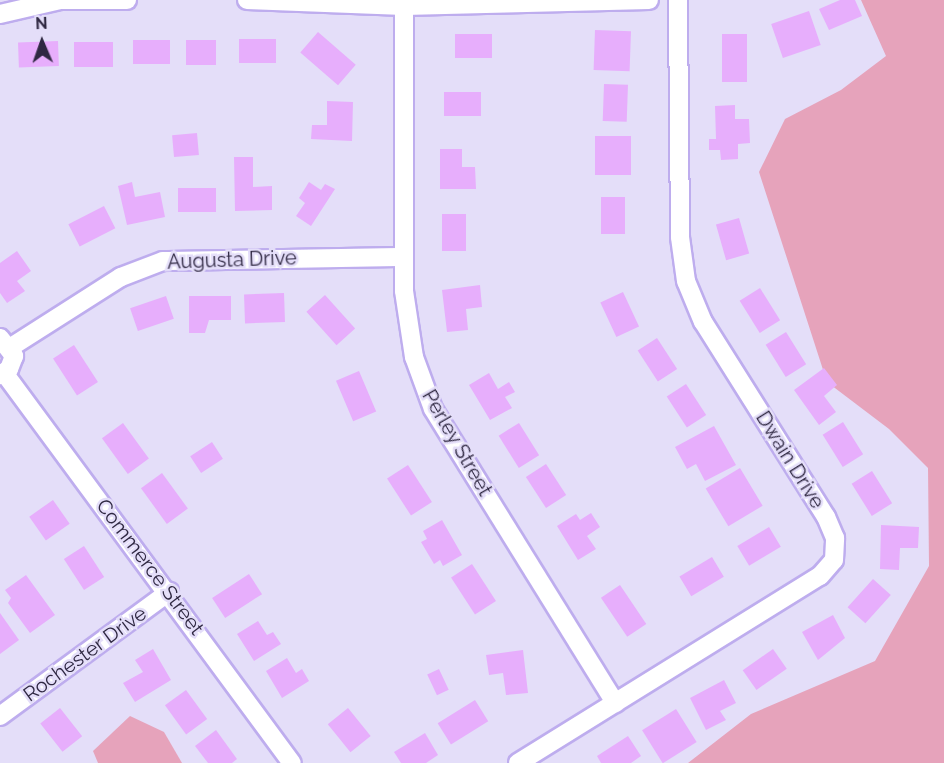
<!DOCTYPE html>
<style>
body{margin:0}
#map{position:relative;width:944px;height:763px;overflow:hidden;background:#e4def9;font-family:Raleway,sans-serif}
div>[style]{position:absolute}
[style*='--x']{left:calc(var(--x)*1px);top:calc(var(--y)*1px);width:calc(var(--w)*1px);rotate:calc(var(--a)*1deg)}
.green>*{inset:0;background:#e6a3bb}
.building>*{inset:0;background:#e7aefc;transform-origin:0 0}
.roads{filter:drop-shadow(2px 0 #beadee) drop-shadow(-2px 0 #beadee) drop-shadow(0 2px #beadee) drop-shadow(0 -2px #beadee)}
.minor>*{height:18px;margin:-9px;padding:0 9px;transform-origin:9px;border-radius:9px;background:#fff}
span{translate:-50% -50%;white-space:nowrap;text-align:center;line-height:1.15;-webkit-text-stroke:5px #e4def9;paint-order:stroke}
.street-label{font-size:20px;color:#2f2842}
.north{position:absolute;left:12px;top:12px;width:60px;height:60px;-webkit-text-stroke:4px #e4def9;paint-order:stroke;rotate:358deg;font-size:16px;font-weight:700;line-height:24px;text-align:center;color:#2f2842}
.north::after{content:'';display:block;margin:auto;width:21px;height:27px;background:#2f2842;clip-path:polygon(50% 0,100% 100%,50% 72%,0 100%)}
</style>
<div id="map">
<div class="green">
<div style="clip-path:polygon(861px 0,944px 0,944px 763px,688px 763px,751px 714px,875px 661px,929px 566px,928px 468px,889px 429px,827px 382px,759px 172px,785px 119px,841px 90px,886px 56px)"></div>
<div style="clip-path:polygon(130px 716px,164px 732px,182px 763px,98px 763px,93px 751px)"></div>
</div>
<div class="building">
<div style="clip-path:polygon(840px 0,855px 0,862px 16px,829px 30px,819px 9px)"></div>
<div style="left:809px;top:11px;width:36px;height:40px;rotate:71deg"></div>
<div style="left:595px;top:30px;width:36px;height:40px;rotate:2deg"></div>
<div style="left:318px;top:32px;width:50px;height:27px;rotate:41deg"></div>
<div style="left:455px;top:34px;width:37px;height:24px"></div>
<div style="left:722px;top:34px;width:25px;height:48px"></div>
<div style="left:239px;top:39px;width:37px;height:24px"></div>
<div style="left:133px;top:40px;width:37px;height:24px"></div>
<div style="left:186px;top:40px;width:30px;height:25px"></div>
<div style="left:58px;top:41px;width:25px;height:40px;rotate:88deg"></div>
<div style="left:74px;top:42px;width:39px;height:25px"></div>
<div style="left:604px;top:84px;width:24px;height:37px;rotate:2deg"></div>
<div style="left:444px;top:92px;width:37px;height:24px"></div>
<div style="clip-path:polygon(327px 101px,353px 102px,352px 141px,311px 139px,312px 125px,327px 125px)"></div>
<div style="clip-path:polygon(735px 105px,735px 119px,749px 119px,750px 143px,738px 144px,738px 159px,721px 160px,720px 150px,709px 150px,709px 139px,716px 139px,715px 106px)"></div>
<div style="left:197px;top:133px;width:22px;height:25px;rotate:85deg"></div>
<div style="left:595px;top:136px;width:36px;height:39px"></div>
<div style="clip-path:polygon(440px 149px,462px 149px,462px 167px,475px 167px,476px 189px,440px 189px)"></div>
<div style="clip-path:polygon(234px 157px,253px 157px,253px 187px,272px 186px,272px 210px,235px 211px)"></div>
<div style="clip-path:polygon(132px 182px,135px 197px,160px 192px,165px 217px,127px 225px,118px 186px)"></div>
<div style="clip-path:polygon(309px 182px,321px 190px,325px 184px,335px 189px,311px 226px,296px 216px,305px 203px,299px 198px)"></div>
<div style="left:178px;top:188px;width:38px;height:24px"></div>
<div style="left:601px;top:197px;width:24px;height:37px"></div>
<div style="left:104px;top:206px;width:25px;height:40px;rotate:63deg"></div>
<div style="left:442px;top:214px;width:24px;height:37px"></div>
<div style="left:739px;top:218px;width:37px;height:24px;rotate:74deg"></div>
<div style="clip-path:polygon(17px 251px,31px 271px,17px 281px,25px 291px,7px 303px,0 293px,0 263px)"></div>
<div style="clip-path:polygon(480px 285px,482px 307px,466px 309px,468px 330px,447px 332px,442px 290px)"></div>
<div style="left:760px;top:288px;width:38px;height:24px;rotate:58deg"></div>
<div style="left:623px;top:292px;width:38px;height:25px;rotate:65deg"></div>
<div style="left:284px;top:293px;width:29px;height:40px;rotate:88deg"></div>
<div style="left:325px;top:295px;width:45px;height:25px;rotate:48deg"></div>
<div style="left:166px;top:296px;width:24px;height:38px;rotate:71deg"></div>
<div style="clip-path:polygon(189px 296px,231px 296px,231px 320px,209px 320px,205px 333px,189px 333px)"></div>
<div style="left:786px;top:332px;width:38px;height:24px;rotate:58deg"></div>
<div style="left:657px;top:338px;width:37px;height:23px;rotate:57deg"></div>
<div style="left:74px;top:345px;width:44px;height:25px;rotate:57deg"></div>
<div style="clip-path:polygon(824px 368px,837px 385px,824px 396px,836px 412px,819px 425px,794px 390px)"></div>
<div style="left:359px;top:371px;width:44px;height:25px;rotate:67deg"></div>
<div style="clip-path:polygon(489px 373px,498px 389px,509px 382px,515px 392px,505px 397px,512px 408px,490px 420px,469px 385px)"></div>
<div style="left:686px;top:384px;width:37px;height:23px;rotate:57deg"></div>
<div style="left:843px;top:422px;width:38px;height:24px;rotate:58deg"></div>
<div style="left:123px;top:423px;width:44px;height:26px;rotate:54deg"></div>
<div style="left:519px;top:423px;width:38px;height:24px;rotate:58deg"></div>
<div style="clip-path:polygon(714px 426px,736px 465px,705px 481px,696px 464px,687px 469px,675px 447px)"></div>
<div style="left:212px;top:442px;width:20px;height:26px;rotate:57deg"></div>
<div style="left:546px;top:464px;width:37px;height:24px;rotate:57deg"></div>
<div style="left:408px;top:465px;width:44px;height:25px;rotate:57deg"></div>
<div style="left:740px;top:468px;width:44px;height:40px;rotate:59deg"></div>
<div style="left:872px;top:471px;width:38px;height:24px;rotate:58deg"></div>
<div style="left:162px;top:473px;width:44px;height:26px;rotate:54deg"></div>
<div style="left:53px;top:500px;width:29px;height:29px;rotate:55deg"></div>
<div style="clip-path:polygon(591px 513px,600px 527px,587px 536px,596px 549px,578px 560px,557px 526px,576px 514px,580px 520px)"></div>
<div style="clip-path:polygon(442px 520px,462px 555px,443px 566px,440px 560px,434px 564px,421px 542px,427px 539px,423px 531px)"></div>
<div style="clip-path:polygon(881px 525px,919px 527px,918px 548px,900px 548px,899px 570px,880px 569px)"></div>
<div style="left:769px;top:527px;width:23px;height:37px;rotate:59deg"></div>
<div style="left:84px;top:546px;width:37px;height:24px;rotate:57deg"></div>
<div style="left:712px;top:557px;width:23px;height:38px;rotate:59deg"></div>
<div style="left:472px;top:564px;width:44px;height:25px;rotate:57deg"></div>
<div style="left:249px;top:574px;width:24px;height:44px;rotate:57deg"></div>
<div style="clip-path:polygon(26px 575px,55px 615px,30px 633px,8px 603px,11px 598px,5px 590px)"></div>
<div style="left:873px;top:579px;width:24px;height:38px;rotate:42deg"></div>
<div style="left:620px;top:585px;width:47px;height:23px;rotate:56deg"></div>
<div style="clip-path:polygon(0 613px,19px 640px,0 654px)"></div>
<div style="clip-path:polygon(833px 615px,845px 638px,818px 660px,802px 632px)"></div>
<div style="clip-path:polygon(258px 621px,267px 635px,273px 632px,281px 644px,254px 661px,237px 634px)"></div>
<div style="clip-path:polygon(153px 649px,171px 680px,135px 702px,123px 683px,143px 672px,135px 660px)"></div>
<div style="left:773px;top:649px;width:24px;height:37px;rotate:55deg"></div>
<div style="clip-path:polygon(523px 650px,528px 693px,506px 695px,503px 673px,489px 675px,486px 655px)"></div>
<div style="clip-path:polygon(287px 658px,296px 673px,302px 669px,309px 681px,282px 698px,266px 671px)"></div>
<div style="left:439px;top:669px;width:23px;height:13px;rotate:65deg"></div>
<div style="clip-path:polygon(724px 680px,736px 703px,720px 711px,726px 720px,706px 730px,690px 698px)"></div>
<div style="left:186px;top:690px;width:36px;height:26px;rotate:54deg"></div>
<div style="left:475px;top:700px;width:25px;height:44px;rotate:58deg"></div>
<div style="left:60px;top:708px;width:36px;height:25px;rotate:52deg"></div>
<div style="left:348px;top:708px;width:36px;height:26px;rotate:51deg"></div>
<div style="left:676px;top:709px;width:39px;height:40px;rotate:58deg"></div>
<div style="clip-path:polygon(216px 730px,237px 759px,232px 763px,208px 763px,195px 746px)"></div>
<div style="clip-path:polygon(425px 733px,438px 755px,426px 763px,401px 763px,394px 752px)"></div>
<div style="clip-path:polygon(628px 736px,641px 756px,631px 763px,601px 763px,597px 756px)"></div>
</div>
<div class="roads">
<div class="minor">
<div style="--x:247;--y:0;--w:157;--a:2.2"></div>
<div style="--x:404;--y:6;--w:245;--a:-1.4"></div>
<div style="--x:404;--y:6;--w:285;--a:90"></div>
<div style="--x:404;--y:291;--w:67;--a:81.4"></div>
<div style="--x:414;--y:357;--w:55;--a:69.9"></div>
<div style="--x:433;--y:409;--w:346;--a:58.2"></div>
<div style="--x:0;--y:14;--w:62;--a:-13.1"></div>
<div style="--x:60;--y:0;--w:67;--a:0"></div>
<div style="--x:0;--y:338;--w:23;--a:52"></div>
<div style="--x:14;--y:356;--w:14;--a:111"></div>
<div style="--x:9;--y:369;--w:11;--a:146"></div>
<div style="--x:11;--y:347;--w:130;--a:-32.5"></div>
<div style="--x:121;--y:277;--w:45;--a:-20.9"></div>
<div style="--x:163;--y:261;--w:241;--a:-1"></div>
<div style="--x:5;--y:374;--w:483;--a:53.6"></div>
<div style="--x:0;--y:716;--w:210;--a:-36.3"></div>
<div style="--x:518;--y:763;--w:355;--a:-31.8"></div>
<div style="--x:820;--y:576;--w:21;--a:-49"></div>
<div style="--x:834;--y:560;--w:22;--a:-87"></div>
<div style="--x:835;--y:538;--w:23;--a:-113"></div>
<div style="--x:826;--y:517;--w:231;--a:-122.2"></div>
<div style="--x:703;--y:322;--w:44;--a:-112.5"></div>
<div style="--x:686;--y:281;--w:44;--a:-97.8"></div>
<div style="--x:680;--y:237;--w:237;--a:-90.5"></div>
</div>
</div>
<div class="street-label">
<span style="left:232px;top:260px;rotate:-2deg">Augusta Drive</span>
<span style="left:457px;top:443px;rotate:60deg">Perley Street</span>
<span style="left:790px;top:460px;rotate:58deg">Dwain Drive</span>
<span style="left:150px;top:567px;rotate:53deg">Commerce Street</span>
<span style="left:85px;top:654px;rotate:-36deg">Rochester Drive</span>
</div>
<div class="north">N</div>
</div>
